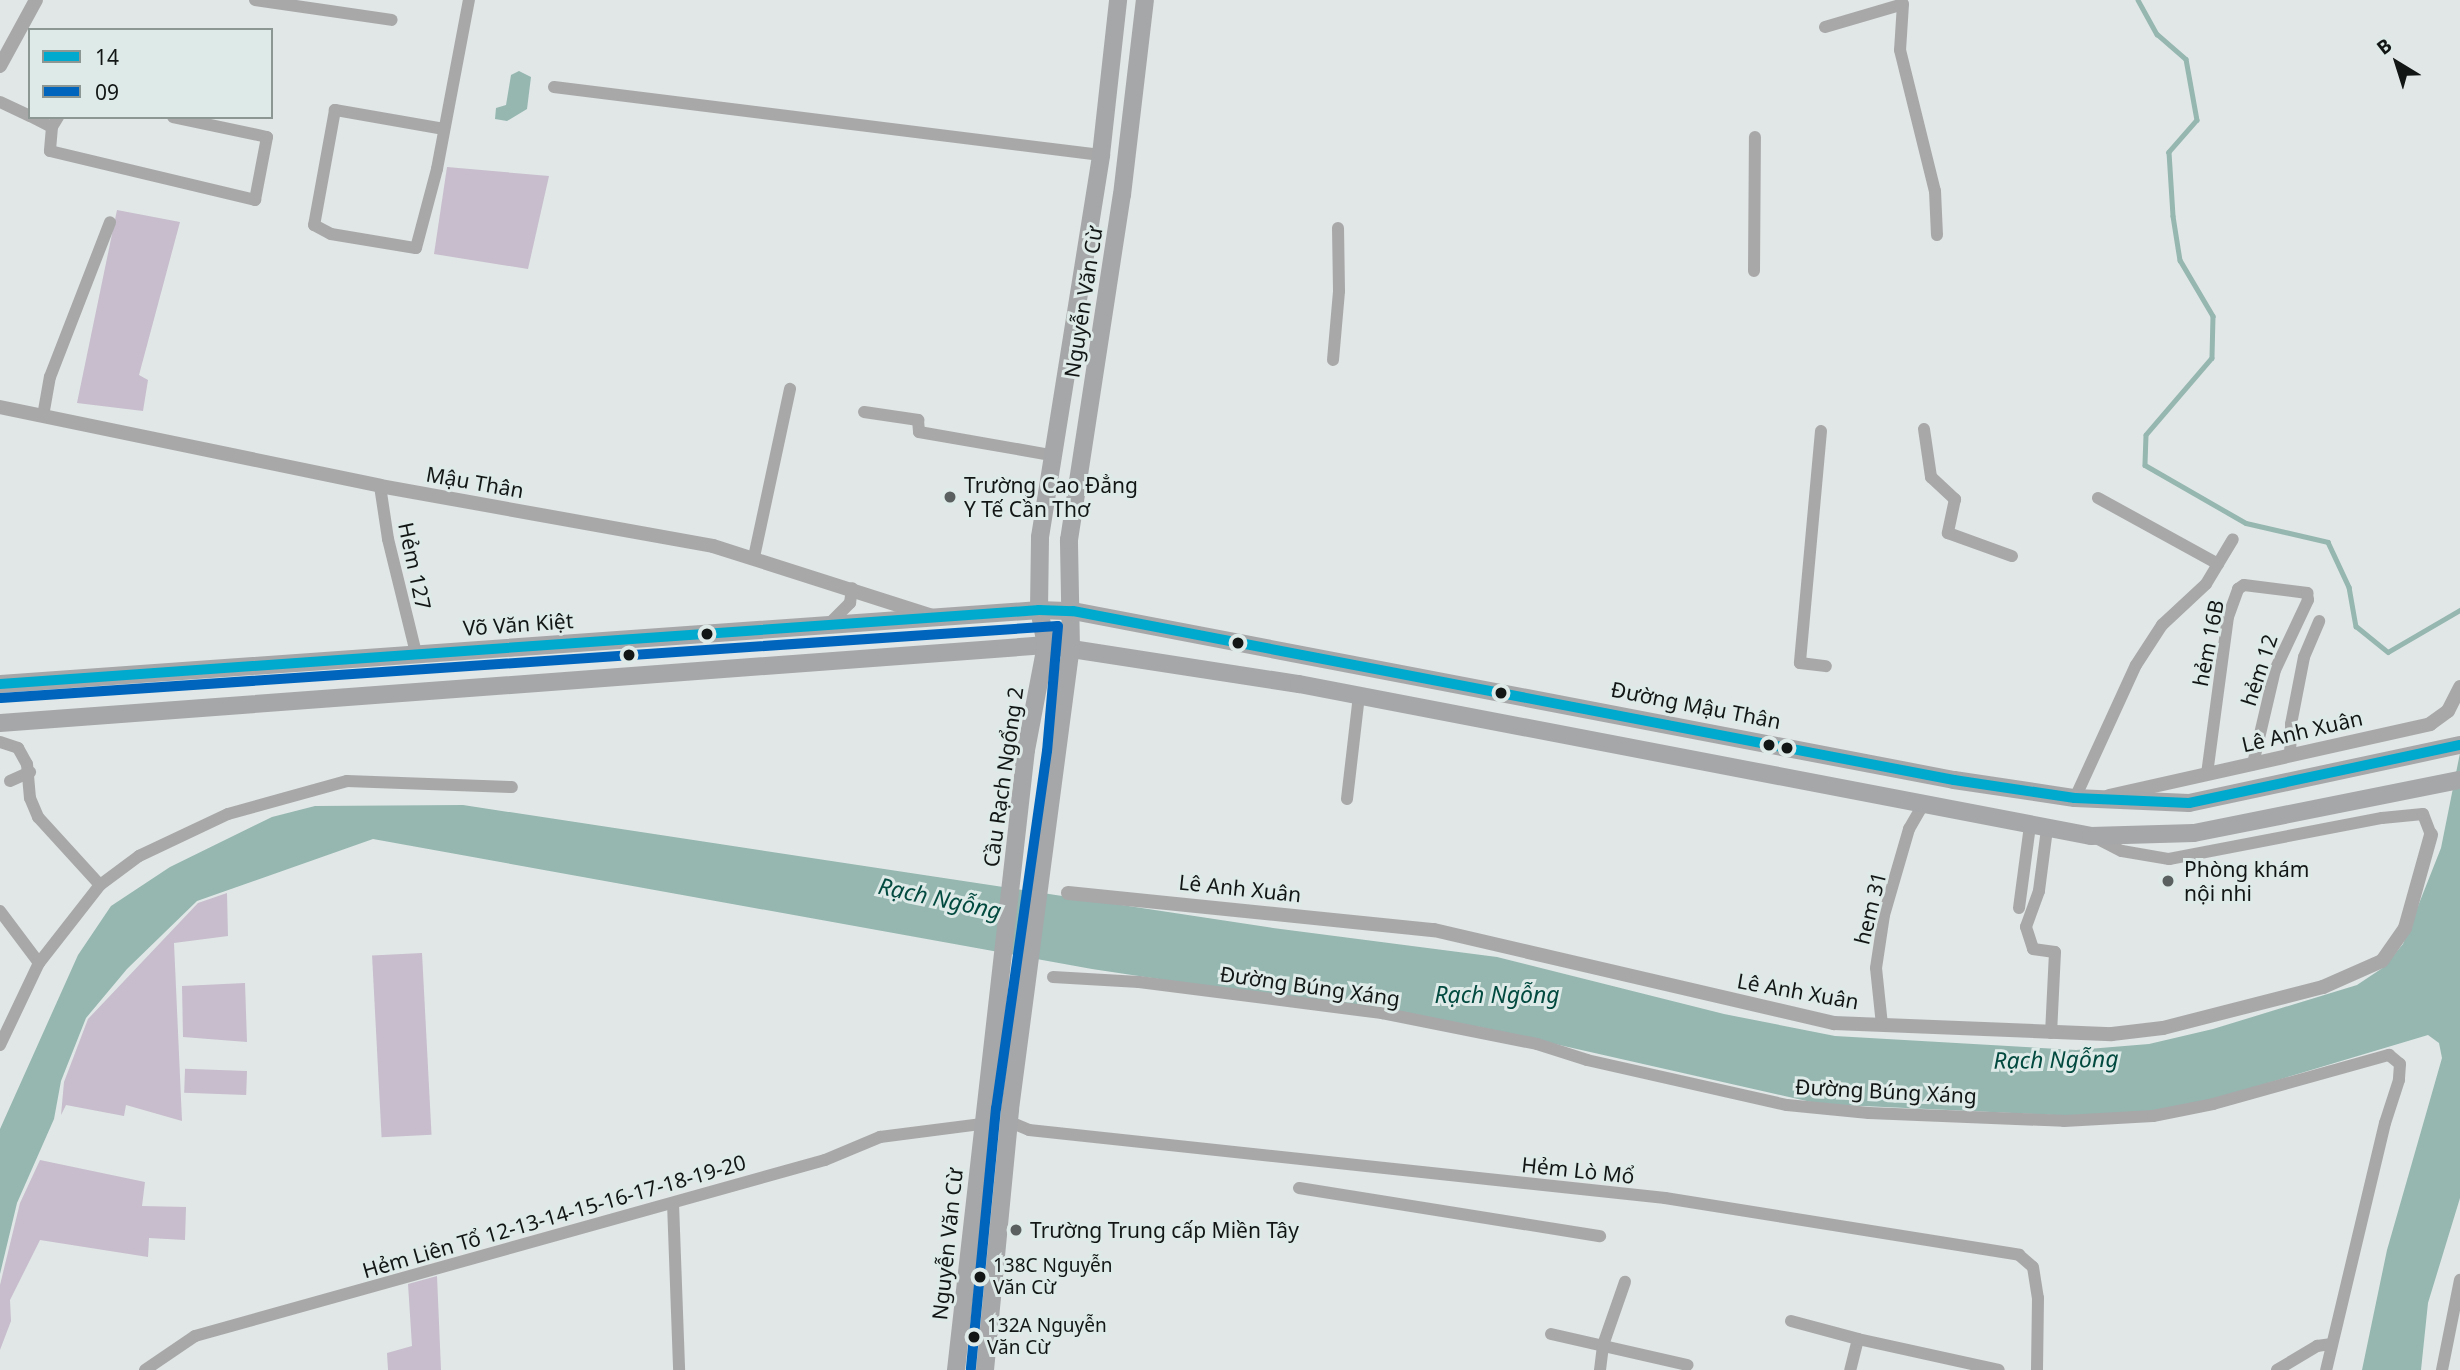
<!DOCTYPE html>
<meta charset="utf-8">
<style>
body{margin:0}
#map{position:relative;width:2460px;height:1370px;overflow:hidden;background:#e1e7e6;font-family:"Noto Sans",sans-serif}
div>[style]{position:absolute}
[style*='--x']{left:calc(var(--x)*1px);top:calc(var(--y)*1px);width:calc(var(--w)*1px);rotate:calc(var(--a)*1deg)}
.forest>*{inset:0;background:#c7bdcd;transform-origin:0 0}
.water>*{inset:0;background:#95b7b0}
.stream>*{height:4.5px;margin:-2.25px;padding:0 2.25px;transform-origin:2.25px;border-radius:2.25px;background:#95b7b0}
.minor>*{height:12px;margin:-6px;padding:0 6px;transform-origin:6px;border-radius:6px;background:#a8a8a9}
.tertiary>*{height:14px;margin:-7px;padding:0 7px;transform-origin:7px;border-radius:7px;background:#a8a8a9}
.secondary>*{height:18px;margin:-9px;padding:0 9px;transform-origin:9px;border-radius:9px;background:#a6a7a8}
.bus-1>*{height:10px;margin:-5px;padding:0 5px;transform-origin:5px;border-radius:5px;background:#00a9ce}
.bus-2>*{height:10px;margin:-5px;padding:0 5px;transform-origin:5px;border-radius:5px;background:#0065bd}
.dots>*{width:19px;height:19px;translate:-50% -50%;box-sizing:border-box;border:4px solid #deeae7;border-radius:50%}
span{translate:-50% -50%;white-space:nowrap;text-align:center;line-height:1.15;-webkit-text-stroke:6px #deeae7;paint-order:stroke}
.bus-label{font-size:19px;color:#121716}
.left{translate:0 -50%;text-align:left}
.street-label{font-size:21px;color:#121716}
.poi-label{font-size:21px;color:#121716}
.water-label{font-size:23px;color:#02493f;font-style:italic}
.legend{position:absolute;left:28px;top:28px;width:245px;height:91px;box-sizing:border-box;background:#deeae7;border:2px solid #8c9693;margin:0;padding:9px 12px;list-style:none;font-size:21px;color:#121716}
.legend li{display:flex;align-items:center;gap:14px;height:35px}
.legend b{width:35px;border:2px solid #8c9693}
.north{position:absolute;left:2362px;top:28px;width:70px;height:70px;-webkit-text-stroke:5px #deeae7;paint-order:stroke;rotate:322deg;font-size:19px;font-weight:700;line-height:28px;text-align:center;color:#121716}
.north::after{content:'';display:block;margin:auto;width:24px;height:32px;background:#121716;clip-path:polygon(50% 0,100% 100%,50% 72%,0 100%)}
</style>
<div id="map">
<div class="forest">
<div style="clip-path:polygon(447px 167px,549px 176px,528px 269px,434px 254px)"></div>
<div style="clip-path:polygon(117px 210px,180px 222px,139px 375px,148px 380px,143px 411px,77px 403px)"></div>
<div style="clip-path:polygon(227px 893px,228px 936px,174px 943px,182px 1121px,126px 1105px,124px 1116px,66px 1105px,61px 1115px,64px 1082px,88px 1019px,198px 903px)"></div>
<div style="left:422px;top:953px;width:182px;height:50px;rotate:87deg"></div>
<div style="clip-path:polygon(245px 983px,247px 1042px,183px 1037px,182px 986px)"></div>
<div style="left:247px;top:1071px;width:24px;height:62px;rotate:92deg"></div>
<div style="clip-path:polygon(40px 1160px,145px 1182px,142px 1206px,186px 1207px,185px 1240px,149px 1238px,148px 1257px,40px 1240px,10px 1300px,11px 1321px,0 1350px,0 1285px,20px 1203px)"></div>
<div style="clip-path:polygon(437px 1276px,441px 1370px,388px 1370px,387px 1353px,412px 1346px,408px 1284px)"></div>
</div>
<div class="water">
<div style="clip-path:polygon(519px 71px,531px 77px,527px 109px,507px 121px,495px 119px,496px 108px,506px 105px,511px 75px)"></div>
<div style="clip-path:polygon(2460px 753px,2460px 1198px,2428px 1303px,2421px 1370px,2362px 1370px,2387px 1250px,2442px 1058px,2439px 1043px,2428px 1035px,2198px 1104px,2136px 1114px,2075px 1116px,1820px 1104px,1480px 1027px,1092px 969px,373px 839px,197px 901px,127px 969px,86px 1018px,61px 1081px,54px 1119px,17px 1203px,0 1274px,0 1129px,78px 955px,111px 906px,170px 867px,272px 817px,315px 806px,463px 805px,1273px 928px,1497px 957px,1724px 1014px,1835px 1036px,2076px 1050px,2149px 1044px,2213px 1029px,2357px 985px,2384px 967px,2403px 944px,2441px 848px)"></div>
</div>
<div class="stream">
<div style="--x:2138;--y:0;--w:39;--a:61"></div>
<div style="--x:2157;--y:34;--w:38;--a:41"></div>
<div style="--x:2186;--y:59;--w:62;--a:79.8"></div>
<div style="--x:2197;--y:120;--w:43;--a:131.2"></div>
<div style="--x:2169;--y:152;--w:64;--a:86.4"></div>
<div style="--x:2173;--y:216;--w:45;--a:81"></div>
<div style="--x:2180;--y:260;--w:65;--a:59.5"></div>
<div style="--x:2213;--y:316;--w:42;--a:91.4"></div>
<div style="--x:2212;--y:358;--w:101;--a:130.6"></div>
<div style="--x:2146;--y:435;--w:30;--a:92"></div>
<div style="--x:2145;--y:465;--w:116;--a:29.9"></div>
<div style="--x:2246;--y:523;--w:84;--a:13"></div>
<div style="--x:2328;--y:542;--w:50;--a:65"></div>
<div style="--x:2349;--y:587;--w:40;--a:80"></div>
<div style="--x:2356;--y:626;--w:41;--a:39.1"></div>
<div style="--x:2388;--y:652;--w:83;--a:-30.3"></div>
</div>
<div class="minor">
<div style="--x:255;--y:0;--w:138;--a:8.3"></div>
<div style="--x:1825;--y:27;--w:81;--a:-16.4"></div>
<div style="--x:1903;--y:4;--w:46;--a:93.7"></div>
<div style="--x:1900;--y:50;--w:145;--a:76.1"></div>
<div style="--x:1935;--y:191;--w:44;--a:87.4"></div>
<div style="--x:554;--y:87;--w:551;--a:7.09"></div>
<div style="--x:0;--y:102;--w:33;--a:25"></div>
<div style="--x:32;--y:117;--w:22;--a:27"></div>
<div style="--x:52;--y:127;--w:12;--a:-59"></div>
<div style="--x:52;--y:127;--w:24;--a:95"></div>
<div style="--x:50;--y:151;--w:211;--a:13.4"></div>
<div style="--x:255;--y:200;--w:64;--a:-79.2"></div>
<div style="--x:267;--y:137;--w:96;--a:-168"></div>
<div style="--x:444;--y:129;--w:111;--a:-170.1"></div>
<div style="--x:335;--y:110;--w:117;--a:100.3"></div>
<div style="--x:314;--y:225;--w:19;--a:28"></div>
<div style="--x:331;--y:234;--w:86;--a:9.4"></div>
<div style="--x:416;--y:248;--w:82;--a:-75.1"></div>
<div style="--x:437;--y:169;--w:172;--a:-79.3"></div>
<div style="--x:1754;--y:271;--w:134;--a:-89.6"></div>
<div style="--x:1333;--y:360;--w:69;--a:-85"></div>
<div style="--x:1339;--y:291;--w:63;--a:-90.9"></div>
<div style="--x:864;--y:412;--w:55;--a:8.4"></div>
<div style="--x:918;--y:420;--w:12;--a:85"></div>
<div style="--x:919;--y:432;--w:134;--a:9.9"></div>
<div style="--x:43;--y:416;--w:40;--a:-80"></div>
<div style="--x:50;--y:377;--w:166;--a:-68.8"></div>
<div style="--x:1924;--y:429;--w:49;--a:81.7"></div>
<div style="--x:1931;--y:477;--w:33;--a:43"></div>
<div style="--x:1955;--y:499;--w:35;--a:102"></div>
<div style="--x:1948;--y:533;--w:68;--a:19.8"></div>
<div style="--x:1821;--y:431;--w:233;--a:95.2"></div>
<div style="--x:1800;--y:663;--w:26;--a:7"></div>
<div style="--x:380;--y:486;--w:54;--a:81.4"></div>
<div style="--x:388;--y:539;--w:117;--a:76.2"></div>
<div style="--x:2098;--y:498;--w:137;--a:28.8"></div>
<div style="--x:754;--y:557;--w:172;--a:-77.9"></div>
<div style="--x:829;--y:624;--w:30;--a:-45"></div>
<div style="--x:850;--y:603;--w:15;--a:-82"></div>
<div style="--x:0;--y:742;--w:19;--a:18"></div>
<div style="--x:18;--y:748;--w:18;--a:61"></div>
<div style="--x:27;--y:764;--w:34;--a:85"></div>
<div style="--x:30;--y:798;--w:21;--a:67"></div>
<div style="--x:38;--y:817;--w:92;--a:47.6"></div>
<div style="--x:2290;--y:756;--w:32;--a:-88"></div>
<div style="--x:2291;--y:724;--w:68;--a:-79"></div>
<div style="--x:2304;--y:657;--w:39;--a:-67"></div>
<div style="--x:2207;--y:774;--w:158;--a:-82.4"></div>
<div style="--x:2228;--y:617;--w:30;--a:-70"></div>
<div style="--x:2238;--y:589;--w:7;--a:-34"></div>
<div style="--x:2244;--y:585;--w:64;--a:7.2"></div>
<div style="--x:2307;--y:593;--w:7;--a:82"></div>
<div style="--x:2308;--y:600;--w:77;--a:115.2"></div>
<div style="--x:2275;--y:670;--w:97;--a:103.2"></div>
<div style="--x:10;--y:781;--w:22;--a:-24"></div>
<div style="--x:2075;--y:798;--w:146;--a:-65.4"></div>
<div style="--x:2136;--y:665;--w:48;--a:-57"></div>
<div style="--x:2162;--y:625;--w:60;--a:-43"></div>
<div style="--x:2206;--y:584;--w:52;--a:-59"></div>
<div style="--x:1347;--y:799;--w:104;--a:-83.4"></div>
<div style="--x:2047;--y:829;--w:63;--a:97.4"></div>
<div style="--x:2039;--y:891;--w:38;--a:110"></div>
<div style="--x:2026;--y:927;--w:23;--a:72"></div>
<div style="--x:2033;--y:949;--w:22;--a:8"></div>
<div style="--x:2055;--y:952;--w:81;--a:92.8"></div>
<div style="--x:2094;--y:837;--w:31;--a:27"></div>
<div style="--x:2122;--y:851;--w:48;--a:9.7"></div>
<div style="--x:2169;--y:859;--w:217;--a:-10.9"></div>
<div style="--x:2382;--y:818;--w:41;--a:-5.6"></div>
<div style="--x:2423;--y:814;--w:22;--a:69"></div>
<div style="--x:2019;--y:908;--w:83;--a:-82.4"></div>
<div style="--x:0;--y:911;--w:65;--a:53.1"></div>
<div style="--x:1053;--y:977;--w:86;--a:3.3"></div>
<div style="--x:1139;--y:982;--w:245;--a:7.3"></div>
<div style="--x:1382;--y:1013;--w:158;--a:11.3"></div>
<div style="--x:1537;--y:1044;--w:52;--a:17.7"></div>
<div style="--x:1587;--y:1060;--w:205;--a:12.7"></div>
<div style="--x:1787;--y:1105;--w:82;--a:5.6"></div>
<div style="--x:1869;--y:1113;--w:195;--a:2.3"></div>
<div style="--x:2064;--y:1121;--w:89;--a:-3.2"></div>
<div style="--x:2153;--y:1116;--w:61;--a:-11.3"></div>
<div style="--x:2213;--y:1104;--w:183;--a:-15.6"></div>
<div style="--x:2389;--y:1055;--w:14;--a:39"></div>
<div style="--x:2400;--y:1064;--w:16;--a:94"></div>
<div style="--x:2399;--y:1080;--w:45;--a:108"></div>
<div style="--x:2385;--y:1123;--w:254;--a:103.4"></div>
<div style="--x:1882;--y:1025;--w:57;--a:-96"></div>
<div style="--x:1876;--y:968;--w:54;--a:-81.4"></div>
<div style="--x:1884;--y:915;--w:90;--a:-73.8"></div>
<div style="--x:1909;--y:829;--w:28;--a:-60"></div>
<div style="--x:0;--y:1045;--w:91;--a:-64.6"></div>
<div style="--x:39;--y:963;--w:99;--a:-52"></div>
<div style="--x:100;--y:885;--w:49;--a:-36.6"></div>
<div style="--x:139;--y:856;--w:98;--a:-25.3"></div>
<div style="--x:228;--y:814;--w:123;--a:-15.5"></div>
<div style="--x:347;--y:781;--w:165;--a:2.1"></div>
<div style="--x:1008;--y:1121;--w:23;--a:23"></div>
<div style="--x:1029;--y:1130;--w:640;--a:6.1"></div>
<div style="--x:1665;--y:1198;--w:359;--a:9.1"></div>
<div style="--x:2019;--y:1255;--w:18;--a:41"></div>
<div style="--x:2033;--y:1267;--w:31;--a:81"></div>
<div style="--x:2038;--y:1298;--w:72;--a:90.8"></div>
<div style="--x:1299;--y:1188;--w:305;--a:9.1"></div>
<div style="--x:673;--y:1203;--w:167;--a:87.9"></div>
<div style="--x:1791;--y:1321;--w:69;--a:15"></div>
<div style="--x:1858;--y:1339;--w:32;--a:104"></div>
<div style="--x:1551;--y:1334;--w:140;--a:12.8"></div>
<div style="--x:1858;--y:1339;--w:144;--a:12.4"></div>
<div style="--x:145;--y:1370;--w:60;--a:-34.2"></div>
<div style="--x:195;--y:1336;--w:654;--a:-15.61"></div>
<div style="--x:825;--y:1160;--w:60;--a:-22.7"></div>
<div style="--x:880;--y:1137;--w:103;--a:-7.3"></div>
<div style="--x:1600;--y:1370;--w:25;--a:-83"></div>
<div style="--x:1603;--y:1345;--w:67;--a:-70.8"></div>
<div style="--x:2277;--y:1370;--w:47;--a:-31"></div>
<div style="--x:2317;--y:1346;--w:15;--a:-8"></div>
<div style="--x:2442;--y:1370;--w:92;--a:-78.7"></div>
</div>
<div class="tertiary">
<div style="--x:0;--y:66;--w:75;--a:-61.4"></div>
<div style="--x:0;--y:407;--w:388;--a:11.7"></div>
<div style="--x:380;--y:486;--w:338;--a:10.2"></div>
<div style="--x:713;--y:546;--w:231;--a:17.7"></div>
<div style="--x:2109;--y:796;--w:329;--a:-12.6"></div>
<div style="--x:2430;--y:724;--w:22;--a:-36"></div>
<div style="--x:2448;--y:711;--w:27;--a:-63"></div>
<div style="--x:1068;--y:893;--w:368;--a:5.8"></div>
<div style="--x:1434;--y:930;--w:411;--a:13.1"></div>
<div style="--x:1834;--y:1023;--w:278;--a:2.3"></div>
<div style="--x:2112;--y:1034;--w:51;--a:-6.7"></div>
<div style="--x:2163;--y:1028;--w:165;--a:-14.4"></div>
<div style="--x:2323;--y:987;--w:64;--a:-23.8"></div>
<div style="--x:2382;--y:961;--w:40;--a:-55.1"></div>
<div style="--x:2405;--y:928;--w:97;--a:-74.4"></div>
</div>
<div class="secondary">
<div style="--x:0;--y:684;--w:1042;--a:-4.07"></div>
<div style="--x:1039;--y:610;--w:34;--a:2"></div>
<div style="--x:1073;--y:611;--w:897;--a:10.86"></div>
<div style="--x:1954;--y:780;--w:122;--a:8.5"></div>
<div style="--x:2075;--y:798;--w:114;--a:2.5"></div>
<div style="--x:2189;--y:803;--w:277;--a:-12.1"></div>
<div style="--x:0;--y:723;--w:1049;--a:-4.26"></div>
<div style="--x:1046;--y:645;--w:256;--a:8.8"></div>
<div style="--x:1299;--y:684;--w:806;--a:10.86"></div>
<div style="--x:2091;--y:836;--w:103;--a:-1.7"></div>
<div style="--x:2194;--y:833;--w:271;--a:-11.3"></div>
<div style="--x:956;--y:1370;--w:624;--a:-83.56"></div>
<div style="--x:1026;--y:750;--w:107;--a:-79.2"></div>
<div style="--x:1046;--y:645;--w:36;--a:-101"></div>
<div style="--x:1039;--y:610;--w:73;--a:-89.2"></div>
<div style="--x:1040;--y:537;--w:387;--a:-80.9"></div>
<div style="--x:1101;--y:155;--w:156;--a:-83.7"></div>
<div style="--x:985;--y:1370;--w:262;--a:-84.5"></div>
<div style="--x:1010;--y:1109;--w:465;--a:-82.5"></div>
<div style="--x:1071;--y:648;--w:108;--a:-91.1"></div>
<div style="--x:1069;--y:540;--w:349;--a:-81.3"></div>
<div style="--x:1122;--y:195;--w:196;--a:-83.3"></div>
</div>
<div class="bus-1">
<div style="--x:0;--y:684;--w:1042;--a:-4.07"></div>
<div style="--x:1039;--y:610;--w:34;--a:2"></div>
<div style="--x:1073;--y:611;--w:897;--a:10.86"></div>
<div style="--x:1954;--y:780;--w:122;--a:8.5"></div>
<div style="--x:2075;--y:798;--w:114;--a:2.5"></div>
<div style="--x:2189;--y:803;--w:277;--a:-12.1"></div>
</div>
<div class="bus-2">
<div style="--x:1;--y:698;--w:1059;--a:-3.9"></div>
<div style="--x:1058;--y:626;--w:125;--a:95"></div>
<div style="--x:1047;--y:751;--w:361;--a:98.1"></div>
<div style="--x:996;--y:1108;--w:262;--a:95.5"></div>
</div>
<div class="dots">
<div style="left:950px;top:497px;background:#5a605f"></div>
<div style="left:707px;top:634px;background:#121716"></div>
<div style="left:1238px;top:643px;background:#121716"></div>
<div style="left:629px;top:655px;background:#121716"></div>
<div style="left:1501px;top:693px;background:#121716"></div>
<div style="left:1769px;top:745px;background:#121716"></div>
<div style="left:1787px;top:748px;background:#121716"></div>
<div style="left:2168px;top:881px;background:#5a605f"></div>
<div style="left:1016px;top:1230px;background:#5a605f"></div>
<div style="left:980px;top:1277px;background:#121716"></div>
<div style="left:974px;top:1337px;background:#121716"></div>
</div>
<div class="bus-label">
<span class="left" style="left:993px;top:1277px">138C Nguyễn<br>Văn Cừ</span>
<span class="left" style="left:987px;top:1337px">132A Nguyễn<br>Văn Cừ</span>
</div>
<div class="street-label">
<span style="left:1083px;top:302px;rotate:-81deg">Nguyễn Văn Cừ</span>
<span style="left:475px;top:482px;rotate:10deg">Mậu Thân</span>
<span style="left:415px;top:566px;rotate:78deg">Hẻm 127</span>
<span style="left:518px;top:624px;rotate:-4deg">Võ Văn Kiệt</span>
<span style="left:2208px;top:643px;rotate:-79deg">hẻm 16B</span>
<span style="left:2259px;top:670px;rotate:-72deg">hẻm 12</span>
<span style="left:1696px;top:705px;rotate:11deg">Đường Mậu Thân</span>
<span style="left:2302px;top:731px;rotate:-13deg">Lê Anh Xuân</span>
<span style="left:1003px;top:777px;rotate:-82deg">Cầu Rạch Ngổng 2</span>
<span style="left:1240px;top:888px;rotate:6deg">Lê Anh Xuân</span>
<span style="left:1870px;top:908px;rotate:-76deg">hem 31</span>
<span style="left:1310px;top:986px;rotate:8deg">Đường Búng Xáng</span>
<span style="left:1798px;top:991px;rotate:10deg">Lê Anh Xuân</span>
<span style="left:1886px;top:1091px;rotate:3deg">Đường Búng Xáng</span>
<span style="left:1578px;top:1170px;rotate:6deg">Hẻm Lò Mổ</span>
<span style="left:554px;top:1216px;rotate:-16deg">Hẻm Liên Tổ 12-13-14-15-16-17-18-19-20</span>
<span style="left:947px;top:1244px;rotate:-84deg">Nguyễn Văn Cừ</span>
</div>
<div class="poi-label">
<span class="left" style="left:964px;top:497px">Trường Cao Đẳng<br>Y Tế Cần Thơ</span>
<span class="left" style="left:2184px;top:881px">Phòng khám<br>nội nhi</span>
<span class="left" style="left:1030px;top:1230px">Trường Trung cấp Miền Tây</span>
</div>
<div class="water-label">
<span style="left:940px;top:898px;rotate:12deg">Rạch Ngỗng</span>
<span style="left:1497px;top:994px">Rạch Ngỗng</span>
<span style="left:2056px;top:1059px;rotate:-1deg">Rạch Ngỗng</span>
</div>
<ul class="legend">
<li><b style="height:9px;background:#00a9ce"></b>14</li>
<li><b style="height:9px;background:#0065bd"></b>09</li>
</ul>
<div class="north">B</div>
</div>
